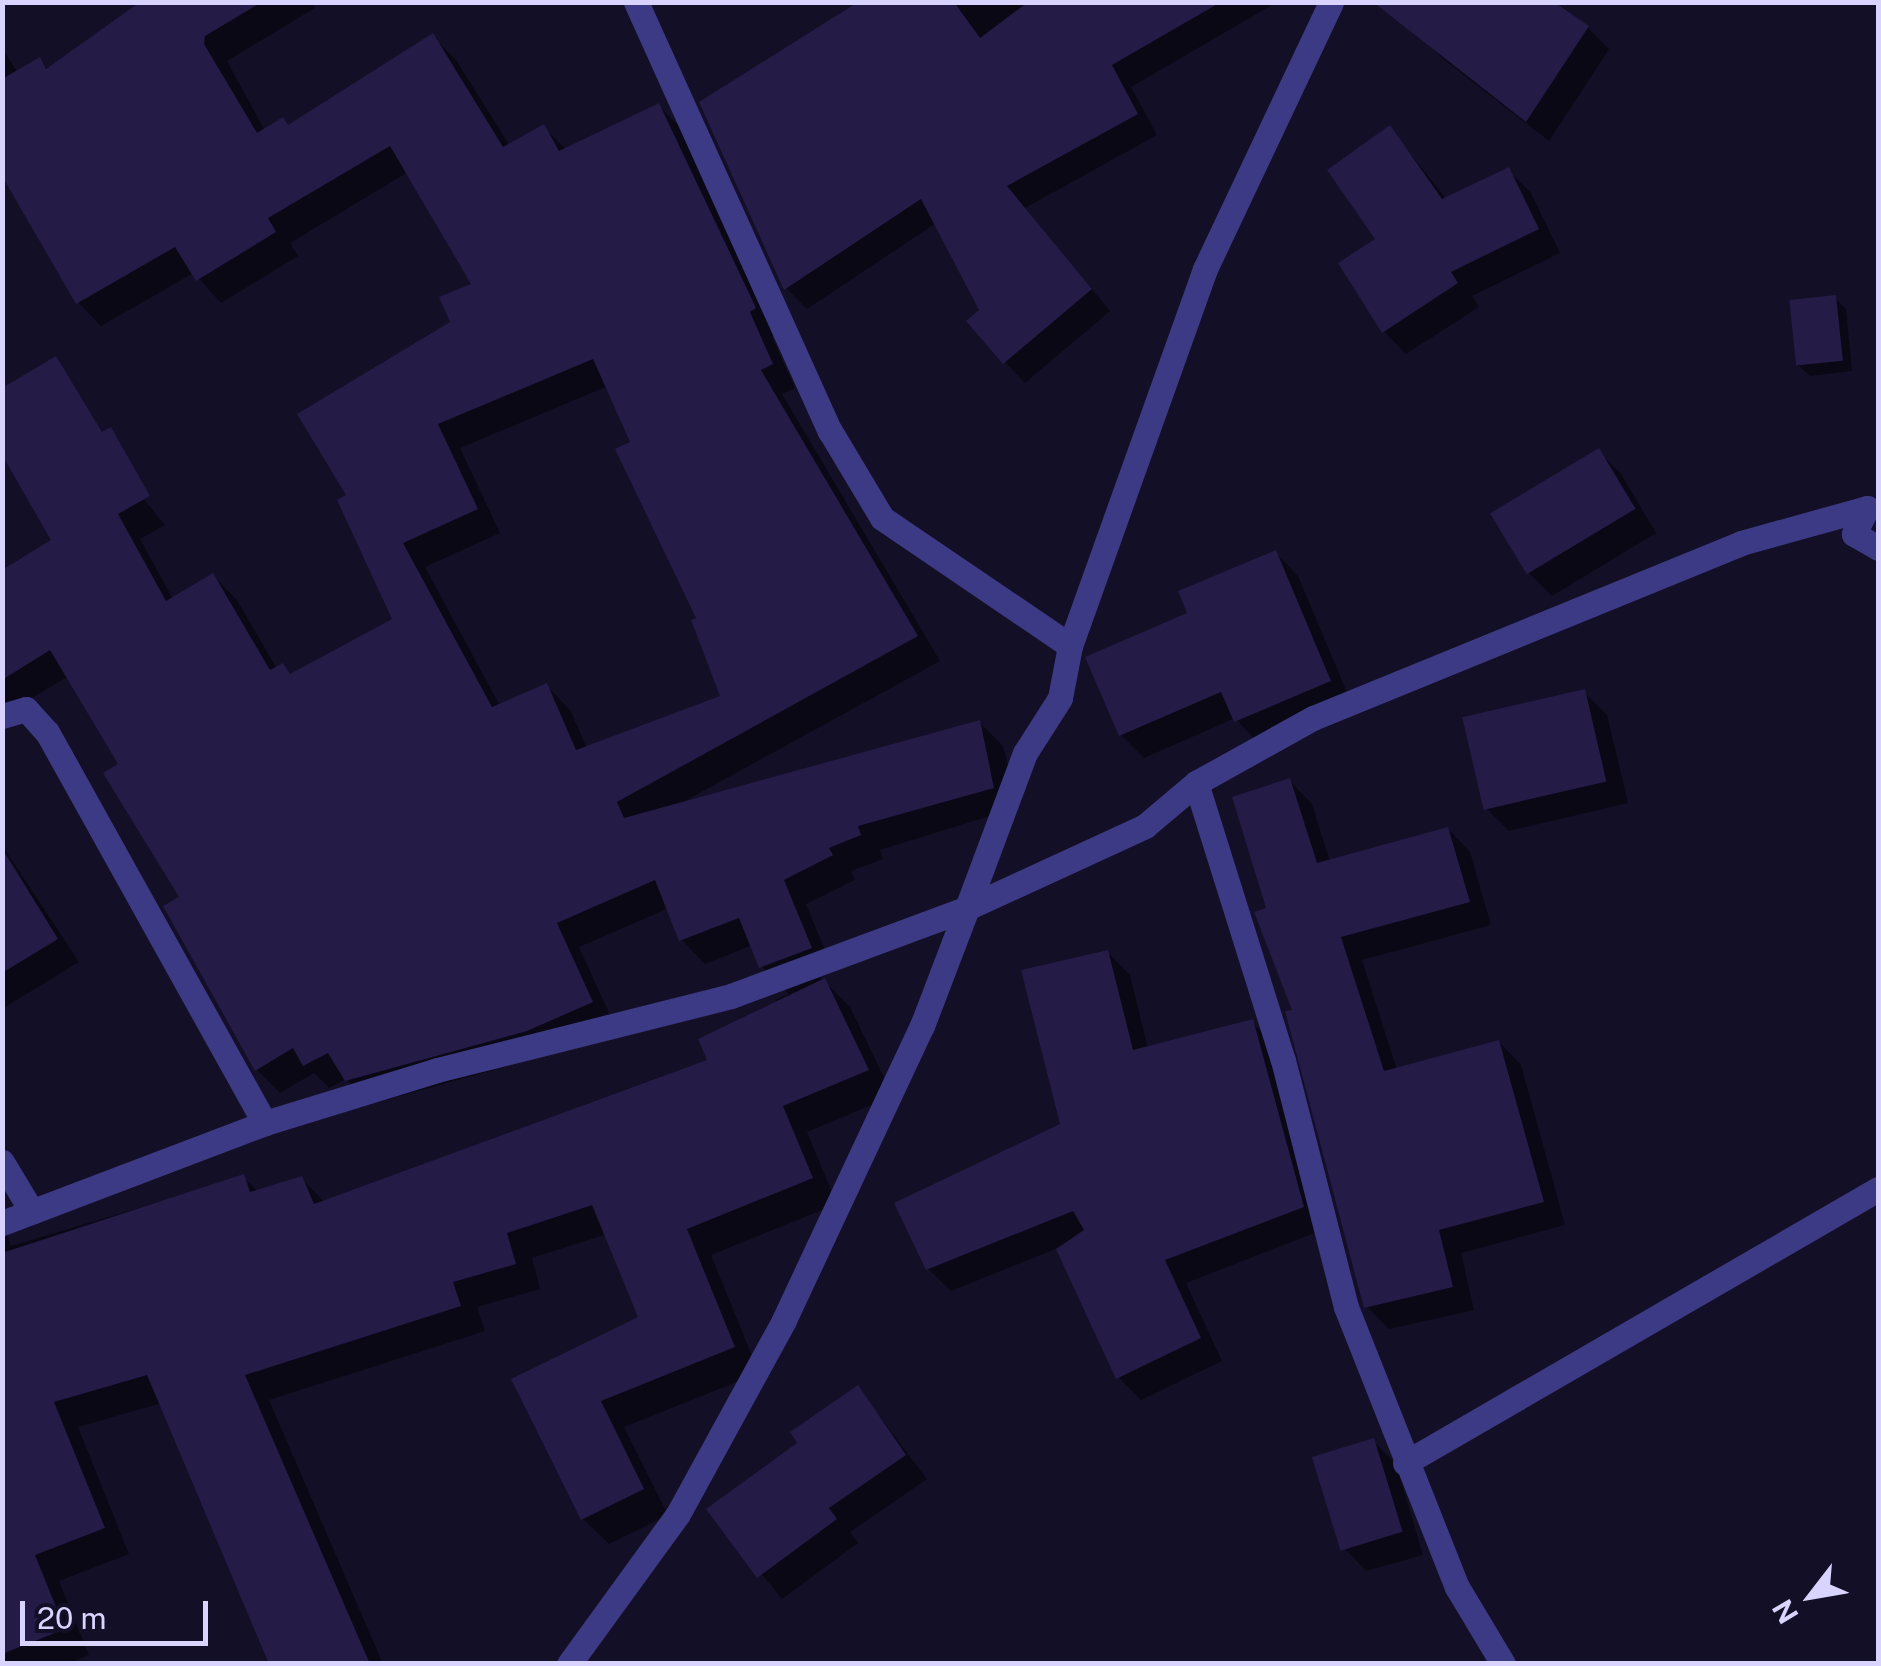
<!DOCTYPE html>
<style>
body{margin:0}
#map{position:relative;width:1881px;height:1666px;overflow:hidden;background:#130f26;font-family:"Public Sans",sans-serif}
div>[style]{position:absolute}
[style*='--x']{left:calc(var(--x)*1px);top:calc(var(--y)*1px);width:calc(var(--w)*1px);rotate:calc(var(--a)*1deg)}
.shadow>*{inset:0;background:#0007}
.building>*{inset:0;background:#241b47;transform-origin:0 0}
.minor>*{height:25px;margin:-12.5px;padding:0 12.5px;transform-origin:12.5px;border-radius:12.5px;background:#3d3a85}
span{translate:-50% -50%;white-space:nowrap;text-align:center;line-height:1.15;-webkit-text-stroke:8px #130f26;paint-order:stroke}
.frame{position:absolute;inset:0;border:5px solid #d9d4ff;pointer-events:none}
.north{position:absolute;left:1761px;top:1546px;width:100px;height:100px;-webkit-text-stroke:8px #130f26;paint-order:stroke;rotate:239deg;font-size:28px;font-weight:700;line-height:40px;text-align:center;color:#d9d4ff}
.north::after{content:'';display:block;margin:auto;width:35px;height:45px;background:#d9d4ff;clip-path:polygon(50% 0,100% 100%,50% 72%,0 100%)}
.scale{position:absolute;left:20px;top:1601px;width:188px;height:45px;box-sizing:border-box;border:5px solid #d9d4ff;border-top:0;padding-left:12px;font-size:30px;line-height:35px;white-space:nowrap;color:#d9d4ff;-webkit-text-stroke:8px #130f26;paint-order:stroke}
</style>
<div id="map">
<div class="shadow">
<div style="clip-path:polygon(evenodd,144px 2px,311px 2px,315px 8px,227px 61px,265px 131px,289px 127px,433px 37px,456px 60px,510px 146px,543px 127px,567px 150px,659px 106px,683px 130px,779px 332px,772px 337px,795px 388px,782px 394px,940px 661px,683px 802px,980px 723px,1003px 746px,1019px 807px,880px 850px,883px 859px,851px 871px,855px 880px,806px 904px,834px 972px,820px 977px,850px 1007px,893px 1096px,807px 1132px,837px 1204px,711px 1255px,759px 1373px,624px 1427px,668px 1515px,609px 1544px,583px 1519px,514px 1380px,641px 1318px,607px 1234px,532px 1258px,540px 1289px,477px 1307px,485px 1331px,269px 1400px,383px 1664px,274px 1664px,162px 1403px,78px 1427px,129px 1554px,59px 1581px,89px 1655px,67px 1664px,2px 1664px,2px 1215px,11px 1246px,243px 1177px,259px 1192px,302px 1179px,325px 1203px,710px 1062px,779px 1009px,775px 1000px,789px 994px,762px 967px,753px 945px,705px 964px,682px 940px,669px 908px,579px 947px,615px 1026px,551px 1054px,371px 1104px,346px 1079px,329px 1088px,314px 1073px,280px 1093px,257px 1070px,122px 764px,69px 676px,2px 716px,2px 573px,55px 540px,59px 396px,165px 525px,140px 539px,173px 599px,213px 576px,237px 600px,277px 669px,282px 666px,292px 675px,395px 620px,350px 497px,474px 286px,408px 172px,290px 243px,298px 256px,221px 303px,194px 273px,101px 326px,78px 302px,2px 171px,2px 48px,18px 73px,39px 61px,49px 70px,144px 2px,608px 386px,700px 619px,723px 697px,587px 748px,570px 710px,547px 686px,500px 706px,425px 567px,500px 533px,460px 448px,608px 386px)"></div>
<div style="clip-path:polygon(860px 2px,1277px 2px,1131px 87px,1157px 135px,1025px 208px,1110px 311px,1025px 383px,1005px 362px,936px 223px,807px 309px,786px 288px)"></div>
<div style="clip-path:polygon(1385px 2px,1588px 28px,1609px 49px,1549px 141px,1442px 58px)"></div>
<div style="clip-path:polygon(1390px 128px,1447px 200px,1508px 170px,1531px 193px,1560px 253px,1472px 296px,1479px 307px,1406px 354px,1384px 331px,1378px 239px)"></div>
<div style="clip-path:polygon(1835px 298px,1846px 309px,1852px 371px,1810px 376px,1798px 365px)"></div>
<div style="clip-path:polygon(1598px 451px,1621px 474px,1656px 533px,1552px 596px,1529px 573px,1494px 514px)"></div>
<div style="clip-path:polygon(1276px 553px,1298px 576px,1352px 704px,1258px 743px,1235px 718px,1144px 758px,1121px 735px,1190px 614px)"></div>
<div style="clip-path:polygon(1584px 692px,1607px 715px,1628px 803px,1509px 831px,1486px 808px)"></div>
<div style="clip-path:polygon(1290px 781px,1312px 804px,1330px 862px,1448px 829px,1470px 852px,1491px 925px,1362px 960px,1397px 1070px,1499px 1042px,1521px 1065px,1565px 1225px,1461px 1253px,1474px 1310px,1389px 1329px,1366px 1306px,1269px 909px)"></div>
<div style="clip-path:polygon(2px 845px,79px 962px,2px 1009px)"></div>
<div style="clip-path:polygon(1107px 952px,1130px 975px,1148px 1049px,1252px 1022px,1275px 1045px,1325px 1229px,1186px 1283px,1222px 1361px,1141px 1400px,1118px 1377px,1058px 1248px,951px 1291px,928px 1269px,1063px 1126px)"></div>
<div style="clip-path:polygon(858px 1388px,927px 1479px,850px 1532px,858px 1543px,782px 1599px,709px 1510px,801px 1444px)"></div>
<div style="clip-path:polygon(1373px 1441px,1396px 1464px,1423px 1555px,1366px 1571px,1344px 1548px)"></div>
</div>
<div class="building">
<div style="clip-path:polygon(evenodd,140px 2px,262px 2px,205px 36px,204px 44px,257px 133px,283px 117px,288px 125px,433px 33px,503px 147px,544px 124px,559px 151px,659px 103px,756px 308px,750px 312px,773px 364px,761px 370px,918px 636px,617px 802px,624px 818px,980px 720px,994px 788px,858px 826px,861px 835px,829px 848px,833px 855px,784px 880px,812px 948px,759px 968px,739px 918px,679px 941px,655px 880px,557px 923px,593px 1002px,527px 1031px,345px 1081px,328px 1053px,303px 1066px,293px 1048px,255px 1071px,163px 906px,179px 897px,103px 773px,118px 764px,50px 650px,2px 680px,2px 570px,51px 540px,2px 455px,2px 388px,56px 356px,102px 432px,111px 427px,150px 496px,118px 514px,166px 601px,213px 573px,270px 670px,283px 663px,290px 674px,392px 619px,337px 500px,346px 495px,297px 414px,450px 322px,439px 297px,471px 284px,390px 146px,268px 218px,276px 232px,196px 281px,175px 247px,76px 304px,2px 176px,2px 79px,40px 57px,46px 69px,140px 2px,593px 359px,630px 442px,615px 449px,696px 618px,691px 620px,720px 696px,576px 750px,547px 683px,492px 707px,403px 543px,478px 509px,438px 424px,593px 359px)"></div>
<div style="clip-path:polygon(858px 2px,954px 2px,980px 38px,1028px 2px,1221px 2px,1112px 65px,1138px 114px,1007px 186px,1092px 289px,1003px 364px,966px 321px,979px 310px,921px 199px,784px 290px,699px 102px)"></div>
<div style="clip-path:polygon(1373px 2px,1554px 2px,1589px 26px,1526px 122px)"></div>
<div style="clip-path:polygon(1390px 125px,1442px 199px,1509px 167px,1539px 229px,1451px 272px,1458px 283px,1382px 333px,1338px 263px,1375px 239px,1327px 170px)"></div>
<div style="left:1836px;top:295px;width:66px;height:47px;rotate:84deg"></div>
<div style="left:1599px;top:448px;width:71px;height:127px;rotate:59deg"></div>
<div style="clip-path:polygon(1276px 550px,1331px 681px,1234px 722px,1221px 692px,1119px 736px,1085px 657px,1187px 613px,1178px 591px)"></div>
<div style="left:1585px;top:689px;width:95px;height:126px;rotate:77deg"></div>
<div style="clip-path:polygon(1290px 778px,1317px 863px,1448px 827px,1470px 902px,1341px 937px,1384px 1071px,1499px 1040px,1544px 1202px,1439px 1230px,1453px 1287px,1364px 1308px,1285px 1011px,1292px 1010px,1254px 912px,1266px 908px,1232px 797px)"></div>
<div style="clip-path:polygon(2px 848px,58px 939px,2px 973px)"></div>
<div style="clip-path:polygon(1108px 950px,1133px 1050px,1253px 1019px,1304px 1207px,1165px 1260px,1201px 1338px,1116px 1379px,1056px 1249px,1084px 1230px,1073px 1211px,926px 1270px,894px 1203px,1060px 1124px,1021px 970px)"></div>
<div style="clip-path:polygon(825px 978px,869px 1070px,783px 1106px,813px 1178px,687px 1229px,735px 1347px,601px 1401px,644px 1489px,581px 1520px,511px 1379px,638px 1317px,592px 1205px,507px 1233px,516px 1264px,453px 1282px,461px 1306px,245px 1375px,370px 1664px,269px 1664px,147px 1375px,54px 1402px,105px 1528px,35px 1555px,65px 1629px,2px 1654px,2px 1253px,244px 1174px,250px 1192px,302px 1176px,314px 1204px,707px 1060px,698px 1039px)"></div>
<div style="clip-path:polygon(858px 1385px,906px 1455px,829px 1508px,837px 1519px,757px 1578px,706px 1509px,797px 1443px,790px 1432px)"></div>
<div style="left:1374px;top:1438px;width:98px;height:65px;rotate:73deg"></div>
</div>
<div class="minor">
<div style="--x:636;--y:2;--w:471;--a:65.7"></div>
<div style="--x:830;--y:431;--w:101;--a:59.1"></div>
<div style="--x:882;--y:518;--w:227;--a:34.2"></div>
<div style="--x:1867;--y:508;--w:29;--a:117"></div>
<div style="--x:1854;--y:534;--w:28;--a:30"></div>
<div style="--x:2;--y:716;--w:25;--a:-16"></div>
<div style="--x:26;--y:709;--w:31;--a:48"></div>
<div style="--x:47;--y:732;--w:448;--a:60.9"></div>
<div style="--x:1196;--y:783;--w:290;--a:72.6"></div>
<div style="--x:1283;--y:1060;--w:255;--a:75.7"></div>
<div style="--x:1346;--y:1307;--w:301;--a:68.4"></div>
<div style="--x:1457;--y:1587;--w:90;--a:59.1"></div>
<div style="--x:2;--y:1162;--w:58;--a:59"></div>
<div style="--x:2;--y:1223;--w:281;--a:-20.8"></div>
<div style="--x:265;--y:1123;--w:180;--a:-17.1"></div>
<div style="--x:437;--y:1070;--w:303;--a:-14.1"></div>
<div style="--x:731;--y:996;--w:252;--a:-20.4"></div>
<div style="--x:967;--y:908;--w:165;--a:-69.5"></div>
<div style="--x:1025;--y:753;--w:65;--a:-57.5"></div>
<div style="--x:1060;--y:698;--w:53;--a:-79.1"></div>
<div style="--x:1070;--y:646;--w:400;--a:-70.3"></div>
<div style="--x:1205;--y:269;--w:295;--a:-64.7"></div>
<div style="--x:1405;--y:1463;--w:547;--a:-30.08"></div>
<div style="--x:569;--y:1664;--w:185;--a:-54"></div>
<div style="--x:678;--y:1514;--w:221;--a:-61.3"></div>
<div style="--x:784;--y:1320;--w:325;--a:-64.9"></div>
<div style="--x:922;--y:1026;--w:126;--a:-69.1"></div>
<div style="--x:967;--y:908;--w:196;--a:-24.7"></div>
<div style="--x:1145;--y:826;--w:67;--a:-40.1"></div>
<div style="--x:1196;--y:783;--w:134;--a:-29.1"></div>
<div style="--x:1313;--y:718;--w:462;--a:-22.2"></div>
<div style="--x:1741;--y:543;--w:131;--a:-15.5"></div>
</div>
<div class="frame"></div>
<div class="north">N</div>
<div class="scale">20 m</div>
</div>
